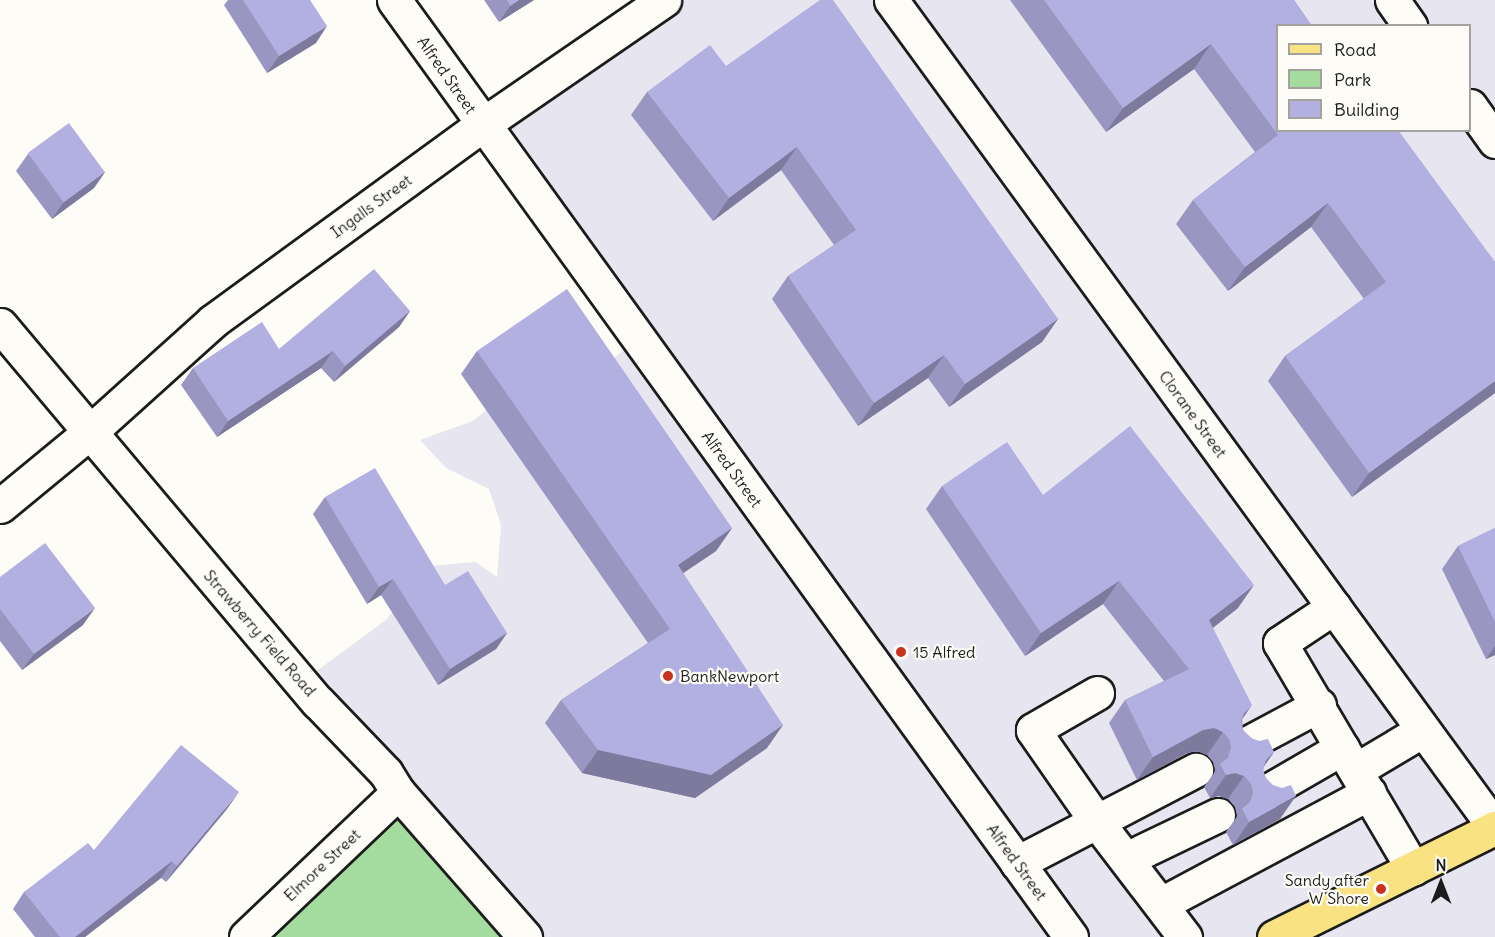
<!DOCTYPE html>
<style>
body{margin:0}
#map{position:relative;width:1495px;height:937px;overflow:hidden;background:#fdfcf7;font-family:Delius,sans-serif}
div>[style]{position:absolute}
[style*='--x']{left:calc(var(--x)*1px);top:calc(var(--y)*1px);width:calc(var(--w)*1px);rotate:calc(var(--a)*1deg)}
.built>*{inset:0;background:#e6e5f0}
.green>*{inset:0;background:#a4db9f}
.roads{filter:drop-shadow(2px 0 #1c1c1c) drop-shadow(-2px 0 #1c1c1c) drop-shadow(0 2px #1c1c1c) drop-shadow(0 -2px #1c1c1c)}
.minor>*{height:33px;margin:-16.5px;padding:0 16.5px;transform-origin:16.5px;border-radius:16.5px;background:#fdfcf7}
.major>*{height:33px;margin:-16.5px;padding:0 16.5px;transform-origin:16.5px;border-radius:16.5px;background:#f8e281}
.wall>*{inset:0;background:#9996c2}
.shaded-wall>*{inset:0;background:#7d7a9e}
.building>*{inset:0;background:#b2afe1;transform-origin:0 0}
.dots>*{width:16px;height:16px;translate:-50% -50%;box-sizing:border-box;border:3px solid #fdfcf7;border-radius:50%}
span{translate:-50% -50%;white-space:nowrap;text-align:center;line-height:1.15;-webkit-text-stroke:4.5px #fdfcf7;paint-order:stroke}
.street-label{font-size:16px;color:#1c1c1c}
.poi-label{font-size:16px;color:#1c1c1c}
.left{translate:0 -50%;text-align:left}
.right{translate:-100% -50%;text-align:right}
.legend{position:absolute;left:1276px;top:24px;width:195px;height:108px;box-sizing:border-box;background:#fdfcf7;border:2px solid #a3a29f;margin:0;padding:8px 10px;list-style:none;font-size:18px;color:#1c1c1c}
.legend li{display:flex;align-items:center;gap:12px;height:30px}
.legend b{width:30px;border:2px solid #a3a29f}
.north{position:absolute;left:1411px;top:853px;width:60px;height:60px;-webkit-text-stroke:4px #fdfcf7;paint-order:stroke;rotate:0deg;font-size:16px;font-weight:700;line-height:24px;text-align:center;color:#1c1c1c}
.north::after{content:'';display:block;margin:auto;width:21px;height:27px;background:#1c1c1c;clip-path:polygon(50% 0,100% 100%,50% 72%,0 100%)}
</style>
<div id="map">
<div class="built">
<div style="clip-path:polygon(evenodd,656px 0,1495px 0,1495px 937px,529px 937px,307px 678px,386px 620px,429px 566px,476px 562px,497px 577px,501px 525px,489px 489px,446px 468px,420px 440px,473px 421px,493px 404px,554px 401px,623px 351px,638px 336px,489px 129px,656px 0,1278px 26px,1470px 26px,1470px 130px,1278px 130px,1278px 26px)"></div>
</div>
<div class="green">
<div style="clip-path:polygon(392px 795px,529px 937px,242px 937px)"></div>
</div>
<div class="roads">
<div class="minor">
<div style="--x:394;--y:0;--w:1156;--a:54.15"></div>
<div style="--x:891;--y:0;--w:1025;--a:53.89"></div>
<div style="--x:1392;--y:0;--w:32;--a:55"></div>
<div style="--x:1470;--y:106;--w:43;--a:54.5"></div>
<div style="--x:0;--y:325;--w:493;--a:49.9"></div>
<div style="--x:318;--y:702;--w:98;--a:46.2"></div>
<div style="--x:386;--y:773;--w:22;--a:58"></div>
<div style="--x:398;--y:792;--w:193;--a:48.8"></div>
<div style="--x:0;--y:506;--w:118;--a:-39.5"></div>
<div style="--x:91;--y:431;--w:164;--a:-42"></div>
<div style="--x:213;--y:321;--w:333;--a:-36.1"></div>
<div style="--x:482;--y:125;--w:221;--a:-34.5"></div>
<div style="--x:1334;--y:607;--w:65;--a:146.3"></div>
<div style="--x:1280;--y:643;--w:262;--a:59.5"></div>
<div style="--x:1097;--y:693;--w:74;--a:150"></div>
<div style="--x:1033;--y:730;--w:112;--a:55.2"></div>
<div style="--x:1097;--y:822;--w:145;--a:52.6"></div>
<div style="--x:1244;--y:745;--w:85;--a:-28.1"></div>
<div style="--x:1356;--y:770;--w:78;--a:-30.8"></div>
<div style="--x:1266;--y:792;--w:88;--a:-30.1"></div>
<div style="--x:1126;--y:859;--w:102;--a:-25.6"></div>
<div style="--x:1017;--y:863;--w:202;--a:-27.5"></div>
<div style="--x:1161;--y:904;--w:236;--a:-28.1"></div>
<div style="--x:246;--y:937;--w:210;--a:-43.6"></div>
</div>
<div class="major">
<div style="--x:1274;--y:937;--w:246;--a:-26.3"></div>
</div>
</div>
<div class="wall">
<div style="clip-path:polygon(228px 0,310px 0,316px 43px,267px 73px,224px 5px)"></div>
<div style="clip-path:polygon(484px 0,534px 0,499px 22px)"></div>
<div style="clip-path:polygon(1010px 0,1294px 0,1312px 26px,1495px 262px,1495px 393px,1352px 497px,1268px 381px,1285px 356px,1364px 299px,1311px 227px,1228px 291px,1176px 224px,1193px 200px,1255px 152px,1194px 69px,1106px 132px)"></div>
<div style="clip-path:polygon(726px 66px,1058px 319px,1042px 342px,949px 407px,928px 378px,858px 426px,772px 299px,788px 276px,834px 245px,781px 170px,713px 221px,631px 115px,647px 92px)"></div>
<div style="clip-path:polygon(28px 154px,105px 172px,94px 188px,52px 219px,16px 171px)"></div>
<div style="clip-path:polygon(410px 311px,399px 327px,334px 382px,321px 368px,217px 437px,181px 385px,193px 368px,279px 349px)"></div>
<div style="clip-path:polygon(477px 351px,732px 528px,716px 551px,683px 573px,767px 748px,695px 798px,582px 773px,545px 723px,561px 700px,648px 643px,461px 374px)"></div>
<div style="clip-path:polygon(942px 486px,1043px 495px,1238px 608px,1213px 628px,1242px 719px,1243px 730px,1251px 738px,1274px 752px,1264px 766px,1263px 770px,1280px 819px,1233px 845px,1226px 832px,1236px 818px,1237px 816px,1235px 807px,1228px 799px,1219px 796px,1210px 798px,1204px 787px,1214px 773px,1215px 770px,1213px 762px,1207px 755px,1197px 751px,1187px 753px,1137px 780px,1109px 723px,1125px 700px,1164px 681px,1103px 604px,1025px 656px,926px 509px)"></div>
<div style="clip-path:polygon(325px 497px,445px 585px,507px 633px,496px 649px,438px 685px,381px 595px,367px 604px,313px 514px)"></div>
<div style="clip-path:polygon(1495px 528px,1495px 655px,1486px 659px,1442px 569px,1458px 546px)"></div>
<div style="clip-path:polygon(0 577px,83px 625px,22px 670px,0 641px)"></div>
<div style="clip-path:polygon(227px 809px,166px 882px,161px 878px,85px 937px,35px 937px,13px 909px,24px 892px,94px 850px)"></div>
</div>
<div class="shaded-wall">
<div style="clip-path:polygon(519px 0,534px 0,499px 22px,510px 6px)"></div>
<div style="clip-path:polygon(327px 26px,316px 43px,267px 73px,279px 56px)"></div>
<div style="clip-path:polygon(1211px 44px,1194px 69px,1106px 132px,1123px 108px)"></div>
<div style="clip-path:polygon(797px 147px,781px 170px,713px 221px,729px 198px)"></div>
<div style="clip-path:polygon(105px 172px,94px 188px,52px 219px,63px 203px)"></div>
<div style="clip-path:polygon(1328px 203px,1311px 227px,1228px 291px,1245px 267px)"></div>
<div style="clip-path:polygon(410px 311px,399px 327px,334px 382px,345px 366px)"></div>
<div style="clip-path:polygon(1058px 319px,1042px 342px,949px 407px,965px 384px)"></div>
<div style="clip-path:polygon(333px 351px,321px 368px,217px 437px,228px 421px)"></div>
<div style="clip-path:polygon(944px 355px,928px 378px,858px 426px,874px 403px)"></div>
<div style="clip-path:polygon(1495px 381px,1495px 393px,1352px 497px,1369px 473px)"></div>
<div style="clip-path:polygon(732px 528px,716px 551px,661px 588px,678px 565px)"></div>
<div style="clip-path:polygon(393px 579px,381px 595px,367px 604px,379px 587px)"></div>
<div style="clip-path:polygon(1119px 581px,1103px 604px,1025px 656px,1041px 633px)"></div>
<div style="clip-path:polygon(1254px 585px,1238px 608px,1193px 643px,1209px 620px)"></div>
<div style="clip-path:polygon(95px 608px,83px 625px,22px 670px,34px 654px)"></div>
<div style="clip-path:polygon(507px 633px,496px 649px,438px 685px,450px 669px)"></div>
<div style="clip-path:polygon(1495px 646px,1495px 655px,1486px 659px)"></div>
<div style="clip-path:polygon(1252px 705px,1236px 728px,1244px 713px)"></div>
<div style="clip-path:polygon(783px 725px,767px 748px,695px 798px,582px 773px,598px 750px)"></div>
<div style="clip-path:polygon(1214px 728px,1223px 732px,1207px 755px,1197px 751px,1187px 753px,1137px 780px,1153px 757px,1203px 730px)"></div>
<div style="clip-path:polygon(1274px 752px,1258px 775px,1250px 783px,1266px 760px)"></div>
<div style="clip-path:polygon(1235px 773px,1244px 776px,1228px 799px,1219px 796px,1210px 798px,1226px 775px)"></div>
<div style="clip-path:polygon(239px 792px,227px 809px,166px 882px,177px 866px)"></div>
<div style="clip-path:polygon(1296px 796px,1280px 819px,1233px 845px,1249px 822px)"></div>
<div style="clip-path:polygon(172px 861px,161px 878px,85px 937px,75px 937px)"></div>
</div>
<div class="building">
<div style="clip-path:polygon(243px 0,310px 0,327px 26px,279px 56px)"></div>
<div style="clip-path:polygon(507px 0,519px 0,510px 6px)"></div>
<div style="clip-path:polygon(820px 0,833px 0,1058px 319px,965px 384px,944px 355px,874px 403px,788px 276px,856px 230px,797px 147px,729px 198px,647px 92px,710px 45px,726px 66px)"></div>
<div style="clip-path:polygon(1044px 0,1294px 0,1312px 26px,1278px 26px,1278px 130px,1398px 130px,1495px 262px,1495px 381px,1369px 473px,1285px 356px,1386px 282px,1328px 203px,1245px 267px,1193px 200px,1278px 135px,1211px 44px,1123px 108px)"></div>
<div style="left:69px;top:123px;width:61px;height:51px;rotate:54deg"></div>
<div style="clip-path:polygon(374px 269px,410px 311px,345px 366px,333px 351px,228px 421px,193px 368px,262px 322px,279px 349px)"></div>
<div style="clip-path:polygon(567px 289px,732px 528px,678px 565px,783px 725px,711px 775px,598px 750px,561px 700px,670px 629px,477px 351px)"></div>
<div style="clip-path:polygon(1130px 426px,1254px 585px,1209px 620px,1252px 705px,1244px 713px,1241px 721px,1243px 730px,1251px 738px,1259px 741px,1268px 739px,1274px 752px,1266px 760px,1263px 770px,1266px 778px,1273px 785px,1282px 788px,1291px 785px,1296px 796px,1249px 822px,1242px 809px,1250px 802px,1253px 793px,1251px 784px,1244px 776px,1235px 773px,1226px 775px,1220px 764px,1228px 758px,1231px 747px,1229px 739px,1223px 732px,1214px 728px,1203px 730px,1153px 757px,1125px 700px,1189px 669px,1119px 581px,1041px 633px,942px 486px,1007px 442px,1043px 495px)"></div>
<div style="clip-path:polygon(375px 468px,445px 585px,468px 571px,507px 633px,450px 669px,393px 579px,379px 587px,325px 497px)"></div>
<div style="clip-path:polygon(1495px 528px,1495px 622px,1458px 546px)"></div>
<div style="clip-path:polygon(45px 543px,95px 608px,34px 654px,0 609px,0 577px)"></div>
<div style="clip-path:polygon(181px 745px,239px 792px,177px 866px,172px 861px,75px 937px,60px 937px,24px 892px,88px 843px,94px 850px)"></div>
</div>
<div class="dots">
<div style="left:901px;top:652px;background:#c8321e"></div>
<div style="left:668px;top:676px;background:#c8321e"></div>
<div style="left:1381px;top:889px;background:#c8321e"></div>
</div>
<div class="street-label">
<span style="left:447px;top:75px;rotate:55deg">Alfred Street</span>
<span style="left:371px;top:206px;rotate:-36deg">Ingalls Street</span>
<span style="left:1193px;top:414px;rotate:54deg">Clorane Street</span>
<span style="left:732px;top:469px;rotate:54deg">Alfred Street</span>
<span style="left:260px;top:633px;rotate:49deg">Strawberry Field Road</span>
<span style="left:1017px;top:862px;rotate:54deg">Alfred Street</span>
<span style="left:322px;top:865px;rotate:-43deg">Elmore Street</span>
</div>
<div class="poi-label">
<span class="left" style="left:913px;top:652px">15 Alfred</span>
<span class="left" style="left:680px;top:676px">BankNewport</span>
<span class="right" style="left:1369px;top:889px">Sandy after<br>W Shore</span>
</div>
<ul class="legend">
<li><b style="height:8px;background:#f8e281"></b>Road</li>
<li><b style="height:16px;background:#a4db9f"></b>Park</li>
<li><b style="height:16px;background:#b2afe1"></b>Building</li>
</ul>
<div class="north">N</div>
</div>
